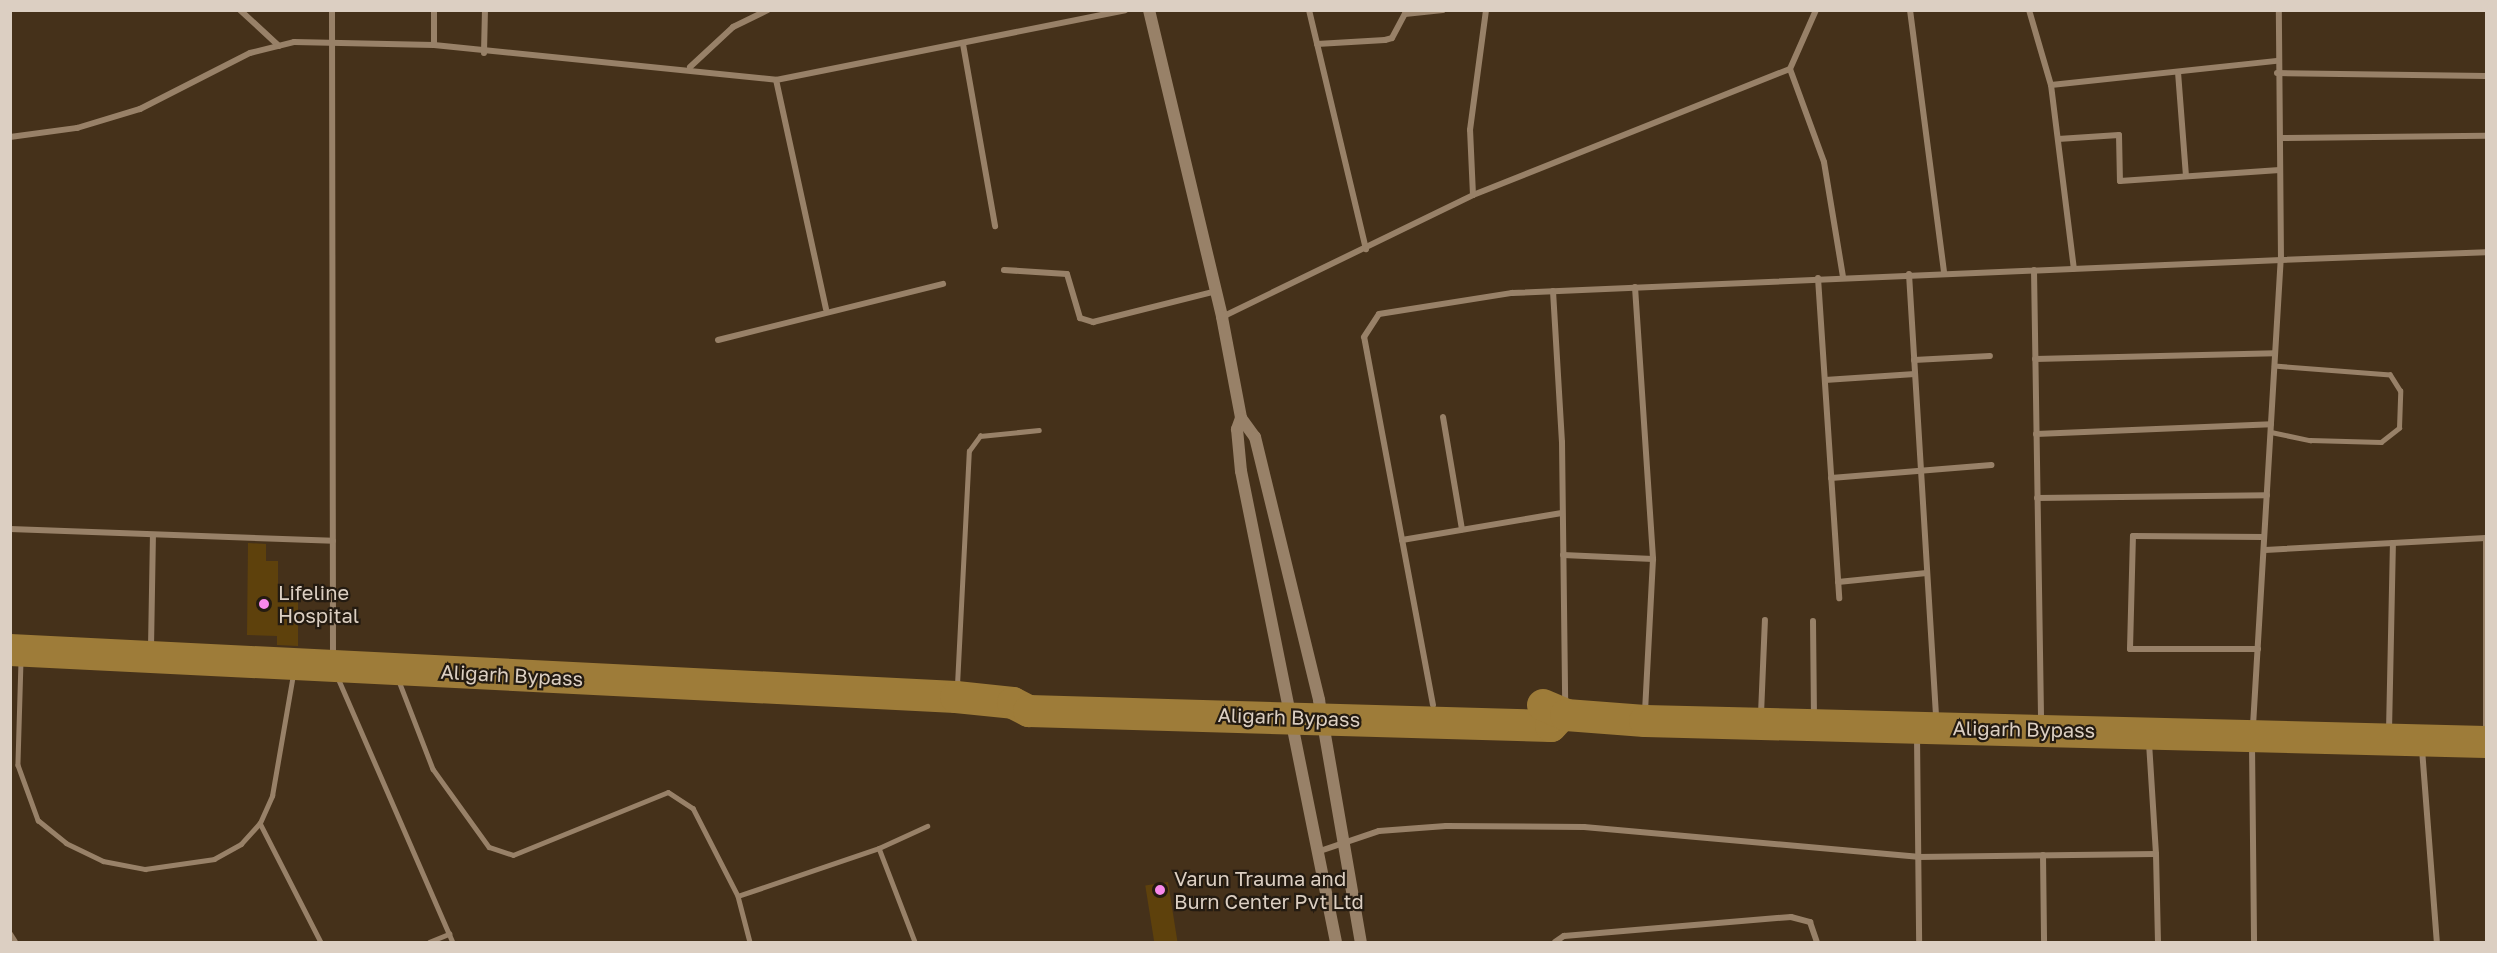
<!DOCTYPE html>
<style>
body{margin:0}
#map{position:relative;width:2497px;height:953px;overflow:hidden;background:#45311a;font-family:"Golos Text",sans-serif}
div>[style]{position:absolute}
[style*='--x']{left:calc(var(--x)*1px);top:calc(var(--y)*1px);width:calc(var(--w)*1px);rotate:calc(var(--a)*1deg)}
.building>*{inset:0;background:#5e410c;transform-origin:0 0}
.service>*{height:4.5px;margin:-2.25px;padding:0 2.25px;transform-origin:2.25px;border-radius:2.25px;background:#988168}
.minor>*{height:6px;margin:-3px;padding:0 3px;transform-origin:3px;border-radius:3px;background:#988168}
.secondary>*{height:12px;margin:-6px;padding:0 6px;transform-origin:6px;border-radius:6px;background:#988168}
.trunk>*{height:32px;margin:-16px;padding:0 16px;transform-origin:16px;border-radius:16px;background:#9e7c39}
.dots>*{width:16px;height:16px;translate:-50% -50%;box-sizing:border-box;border:3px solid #241b11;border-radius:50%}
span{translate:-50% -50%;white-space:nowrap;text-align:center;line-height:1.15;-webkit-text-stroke:4.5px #241b11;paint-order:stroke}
.poi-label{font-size:20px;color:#dccfc2}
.left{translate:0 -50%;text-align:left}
.street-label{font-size:20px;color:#dccfc2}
.frame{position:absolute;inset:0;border:12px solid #dccfc2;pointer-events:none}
</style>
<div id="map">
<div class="building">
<div style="clip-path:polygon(248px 543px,266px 544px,266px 561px,278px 561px,278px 597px,298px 597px,298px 646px,277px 645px,277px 636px,247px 635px)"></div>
<div style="left:1168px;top:882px;width:61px;height:23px;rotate:81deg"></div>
</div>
<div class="service">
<div style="--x:2271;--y:432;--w:40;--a:12"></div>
<div style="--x:2310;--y:440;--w:71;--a:1.6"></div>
<div style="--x:2381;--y:442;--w:23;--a:-38"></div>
<div style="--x:2399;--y:428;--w:37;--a:-88"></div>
<div style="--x:2400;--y:391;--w:19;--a:-122"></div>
<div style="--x:2390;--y:375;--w:116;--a:-175.6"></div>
<div style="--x:21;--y:661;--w:104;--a:91.7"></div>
<div style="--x:18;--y:765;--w:59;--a:70"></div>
<div style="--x:38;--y:820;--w:36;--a:39"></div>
<div style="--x:66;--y:843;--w:41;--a:25.9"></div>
<div style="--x:103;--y:861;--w:43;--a:10.8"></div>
<div style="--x:145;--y:869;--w:70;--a:-8.2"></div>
<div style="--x:214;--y:859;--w:31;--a:-29"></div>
<div style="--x:241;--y:844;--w:28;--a:-48"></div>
<div style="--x:260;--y:823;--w:30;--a:-66"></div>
<div style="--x:272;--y:796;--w:123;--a:-80.2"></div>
<div style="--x:338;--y:678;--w:288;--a:66.5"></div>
<div style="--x:399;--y:681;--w:94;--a:68.9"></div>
<div style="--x:433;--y:769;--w:96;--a:54.3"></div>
<div style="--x:489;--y:847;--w:25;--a:18"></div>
<div style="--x:513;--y:855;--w:167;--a:-22.1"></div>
<div style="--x:668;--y:792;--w:30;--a:33"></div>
<div style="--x:693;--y:808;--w:99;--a:62.9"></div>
<div style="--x:738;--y:896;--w:48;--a:75.4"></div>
<div style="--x:957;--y:685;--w:234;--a:-87.1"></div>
<div style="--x:969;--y:451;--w:19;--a:-54"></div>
<div style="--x:980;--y:436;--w:59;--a:-5.8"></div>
<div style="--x:260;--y:823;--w:134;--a:62.9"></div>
<div style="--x:879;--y:848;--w:53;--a:-24.6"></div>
<div style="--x:738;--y:896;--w:149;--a:-18.8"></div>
<div style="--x:879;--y:848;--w:101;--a:69"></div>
<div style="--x:429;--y:942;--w:22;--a:-22"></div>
</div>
<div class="minor">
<div style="--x:240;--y:10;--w:53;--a:42.7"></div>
<div style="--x:332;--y:10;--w:646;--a:89.91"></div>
<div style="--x:1309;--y:10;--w:246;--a:76.6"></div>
<div style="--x:1816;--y:10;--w:64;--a:113.8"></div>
<div style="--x:1790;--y:69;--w:99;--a:69.9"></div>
<div style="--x:1824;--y:162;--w:117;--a:80.6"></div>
<div style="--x:1910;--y:10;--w:265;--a:82.6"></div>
<div style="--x:2029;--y:10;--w:78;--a:73.7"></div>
<div style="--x:2051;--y:85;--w:185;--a:82.9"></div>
<div style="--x:963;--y:44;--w:185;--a:80"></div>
<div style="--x:1317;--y:44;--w:68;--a:-3.4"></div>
<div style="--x:1385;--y:40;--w:7;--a:-16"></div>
<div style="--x:1392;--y:38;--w:27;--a:-62"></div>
<div style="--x:1405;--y:14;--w:38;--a:-6"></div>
<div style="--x:434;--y:45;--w:35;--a:-90"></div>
<div style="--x:484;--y:53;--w:43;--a:-88.7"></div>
<div style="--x:690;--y:67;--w:59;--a:-42.9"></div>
<div style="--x:733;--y:27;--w:39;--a:-26"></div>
<div style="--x:2178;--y:72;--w:104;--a:85.6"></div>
<div style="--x:2277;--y:73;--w:209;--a:0.8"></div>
<div style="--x:2051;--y:85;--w:227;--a:-6.1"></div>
<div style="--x:10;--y:137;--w:68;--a:-7.7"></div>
<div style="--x:77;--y:128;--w:66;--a:-16.8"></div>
<div style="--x:140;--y:109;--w:123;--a:-27"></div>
<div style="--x:250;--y:53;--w:45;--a:-14"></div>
<div style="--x:294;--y:42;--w:140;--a:1.2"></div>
<div style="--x:434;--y:45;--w:344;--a:5.8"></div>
<div style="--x:2281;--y:138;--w:205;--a:-0.6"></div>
<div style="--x:2058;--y:139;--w:61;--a:-3.8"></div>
<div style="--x:2119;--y:135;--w:46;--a:88.8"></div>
<div style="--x:2120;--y:181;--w:160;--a:-3.9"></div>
<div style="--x:1473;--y:195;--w:65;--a:-92.6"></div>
<div style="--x:1470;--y:130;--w:121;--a:-82.4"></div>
<div style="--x:1004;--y:270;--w:63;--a:3.6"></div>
<div style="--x:1067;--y:274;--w:46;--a:73.5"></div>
<div style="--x:1080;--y:318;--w:14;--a:17"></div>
<div style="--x:1093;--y:322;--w:127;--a:-14.1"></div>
<div style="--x:2034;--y:270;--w:453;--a:89.1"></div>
<div style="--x:1909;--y:274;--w:445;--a:86.5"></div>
<div style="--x:1818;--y:278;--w:321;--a:86.2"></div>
<div style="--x:1635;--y:287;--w:273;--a:86.2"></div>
<div style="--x:1553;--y:291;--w:151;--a:86.6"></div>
<div style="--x:1562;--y:442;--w:262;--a:89.3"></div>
<div style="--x:826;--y:309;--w:234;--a:-102.3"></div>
<div style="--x:776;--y:80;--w:356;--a:-11.3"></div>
<div style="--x:1222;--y:317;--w:279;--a:-25.9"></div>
<div style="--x:1473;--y:195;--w:341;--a:-21.7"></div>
<div style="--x:718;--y:340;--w:232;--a:-14"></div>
<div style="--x:2035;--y:359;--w:240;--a:-1.4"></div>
<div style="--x:1914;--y:360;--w:76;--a:-3"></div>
<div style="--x:1825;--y:380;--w:90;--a:-3.8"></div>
<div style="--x:1443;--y:417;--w:114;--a:80.4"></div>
<div style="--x:2036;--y:434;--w:235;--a:-2.4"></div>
<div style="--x:1831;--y:478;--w:161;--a:-4.6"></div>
<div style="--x:2037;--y:498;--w:230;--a:-0.7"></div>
<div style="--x:10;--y:529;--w:323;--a:2.1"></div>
<div style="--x:1402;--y:540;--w:162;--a:-9.6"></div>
<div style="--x:2265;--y:550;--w:221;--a:-3.1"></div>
<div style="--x:1563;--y:555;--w:90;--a:2.5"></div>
<div style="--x:1653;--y:559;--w:153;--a:93"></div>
<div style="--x:1838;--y:582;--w:89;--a:-5.8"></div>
<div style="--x:1813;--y:621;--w:95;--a:89.4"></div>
<div style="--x:151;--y:647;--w:111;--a:-89"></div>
<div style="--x:2258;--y:649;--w:128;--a:180"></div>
<div style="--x:2130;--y:649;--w:113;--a:-88.5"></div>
<div style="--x:2133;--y:536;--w:131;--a:0.4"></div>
<div style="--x:1433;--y:705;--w:374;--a:-100.6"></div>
<div style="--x:1364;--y:337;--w:27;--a:-57"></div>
<div style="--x:1379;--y:314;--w:135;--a:-9"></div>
<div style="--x:1512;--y:293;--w:770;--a:-2.46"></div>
<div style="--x:2281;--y:260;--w:250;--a:-90.5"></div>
<div style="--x:1761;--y:714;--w:94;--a:-87.6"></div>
<div style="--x:2253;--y:726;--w:467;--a:-86.6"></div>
<div style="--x:2281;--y:260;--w:205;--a:-2.2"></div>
<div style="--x:2389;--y:731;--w:188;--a:-88.8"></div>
<div style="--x:2486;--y:732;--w:194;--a:-90"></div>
<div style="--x:1917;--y:736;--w:206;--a:89.4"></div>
<div style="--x:2252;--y:745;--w:197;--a:89.4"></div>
<div style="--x:2422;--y:749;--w:194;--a:85.6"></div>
<div style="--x:1317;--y:852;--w:65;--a:-18.7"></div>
<div style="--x:1379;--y:831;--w:67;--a:-4.3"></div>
<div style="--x:1446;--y:826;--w:138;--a:0.4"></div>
<div style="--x:1584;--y:827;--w:335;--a:5.1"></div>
<div style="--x:1918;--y:857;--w:238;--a:-0.7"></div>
<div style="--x:2156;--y:854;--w:111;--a:-93.6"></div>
<div style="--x:2156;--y:854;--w:88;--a:88.7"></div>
<div style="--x:2043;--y:855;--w:87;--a:89.3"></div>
<div style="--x:10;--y:934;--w:9;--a:58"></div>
<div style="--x:1555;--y:942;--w:11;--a:-34"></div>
<div style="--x:1564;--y:936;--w:228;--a:-4.8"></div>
<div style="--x:1791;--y:917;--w:20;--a:15"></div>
<div style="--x:1810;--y:922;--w:21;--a:71"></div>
</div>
<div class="secondary">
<div style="--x:1149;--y:10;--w:316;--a:76.6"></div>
<div style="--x:1222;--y:317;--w:103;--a:79.3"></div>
<div style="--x:1241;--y:418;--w:12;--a:110"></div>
<div style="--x:1237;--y:429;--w:42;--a:84.6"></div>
<div style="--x:1241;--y:471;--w:480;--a:78.6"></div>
<div style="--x:1241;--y:418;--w:24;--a:54"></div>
<div style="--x:1255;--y:437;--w:271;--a:76.3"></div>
<div style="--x:1319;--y:700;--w:246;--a:80.2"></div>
</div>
<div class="trunk">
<div style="--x:10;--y:650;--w:947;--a:2.84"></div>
<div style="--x:956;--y:697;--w:57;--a:6"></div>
<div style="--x:1013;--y:703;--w:18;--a:27"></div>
<div style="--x:1029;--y:711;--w:522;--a:1.65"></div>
<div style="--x:1551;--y:726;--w:16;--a:-47"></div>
<div style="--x:1543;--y:705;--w:25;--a:23"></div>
<div style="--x:1566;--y:715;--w:79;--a:4.3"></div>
<div style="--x:1645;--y:721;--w:841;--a:1.43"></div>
</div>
<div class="dots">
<div style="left:264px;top:604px;background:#f888eb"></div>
<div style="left:1160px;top:890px;background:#f888eb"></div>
</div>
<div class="poi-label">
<span class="left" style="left:278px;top:604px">Lifeline<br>Hospital</span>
<span class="left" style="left:1174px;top:890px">Varun Trauma and<br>Burn Center Pvt Ltd</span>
</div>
<div class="street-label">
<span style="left:512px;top:675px;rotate:3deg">Aligarh Bypass</span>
<span style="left:1289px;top:717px;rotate:2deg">Aligarh Bypass</span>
<span style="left:2024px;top:729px;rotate:1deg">Aligarh Bypass</span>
</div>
<div class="frame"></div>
</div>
